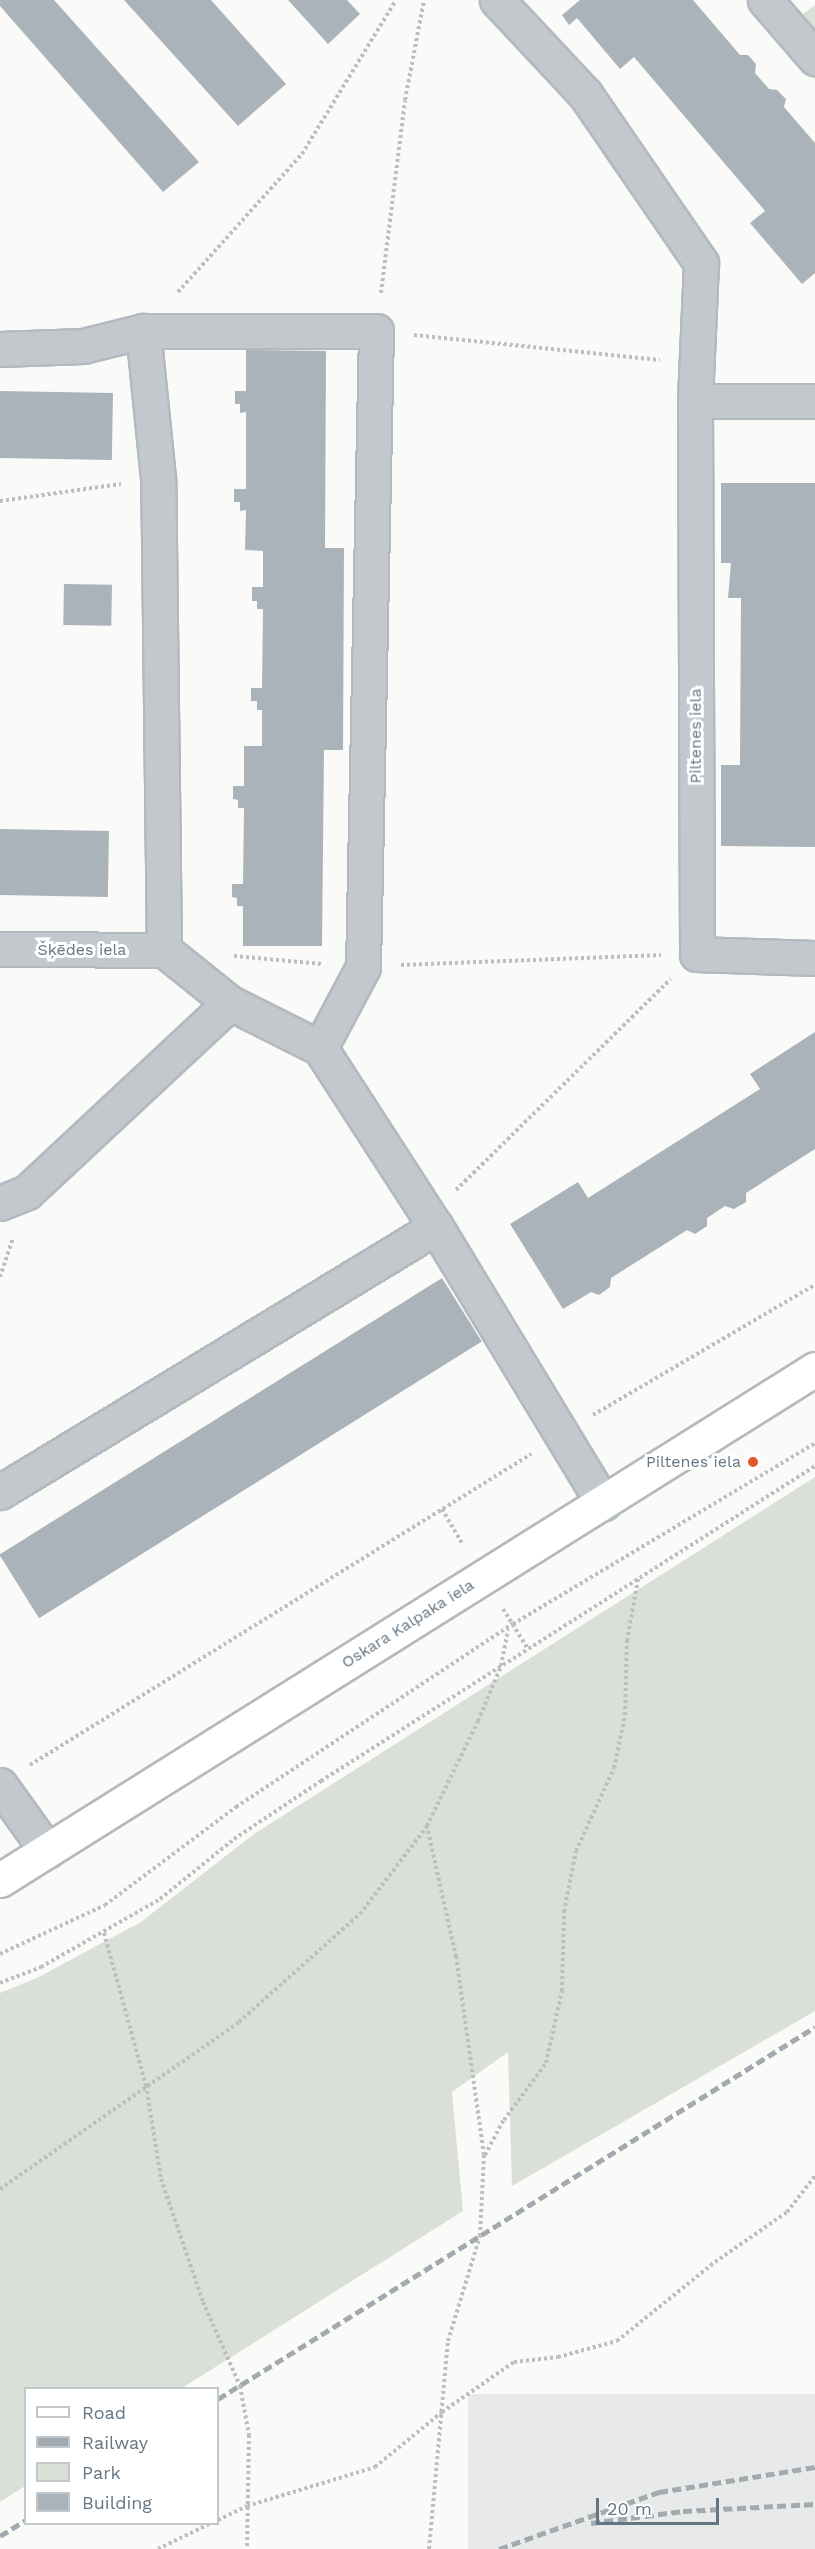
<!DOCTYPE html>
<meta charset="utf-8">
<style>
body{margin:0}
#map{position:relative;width:815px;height:2549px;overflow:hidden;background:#fafaf8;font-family:"Work Sans",sans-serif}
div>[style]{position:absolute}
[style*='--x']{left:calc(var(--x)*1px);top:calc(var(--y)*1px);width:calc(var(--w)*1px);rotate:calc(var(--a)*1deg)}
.built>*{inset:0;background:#e8e9e9;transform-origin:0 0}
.green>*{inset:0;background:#dadfd7}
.building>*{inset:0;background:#aab3b9;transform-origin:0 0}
.path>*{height:4px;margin-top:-2px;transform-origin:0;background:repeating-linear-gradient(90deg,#bbbfc2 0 3px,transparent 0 6px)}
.roads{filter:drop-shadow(2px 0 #b3babf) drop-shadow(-2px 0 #b3babf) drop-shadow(0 2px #b3babf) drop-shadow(0 -2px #b3babf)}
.street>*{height:33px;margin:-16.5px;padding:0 16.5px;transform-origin:16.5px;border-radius:16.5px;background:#c3c8cc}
.secondary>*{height:33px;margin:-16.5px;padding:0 16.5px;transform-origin:16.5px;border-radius:16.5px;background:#fff}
.rail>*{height:4.5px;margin-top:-2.25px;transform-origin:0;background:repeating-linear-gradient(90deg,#a2aab0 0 9px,transparent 0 13.5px)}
.dots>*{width:16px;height:16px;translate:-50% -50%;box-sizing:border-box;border:3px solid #fff;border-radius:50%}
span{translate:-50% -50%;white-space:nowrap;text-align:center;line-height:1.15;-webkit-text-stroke:6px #fff;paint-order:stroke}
.street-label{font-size:16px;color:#657683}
.poi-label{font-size:16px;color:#657683}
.right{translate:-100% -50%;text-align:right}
.legend{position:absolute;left:24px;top:2387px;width:195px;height:138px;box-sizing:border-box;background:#fff;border:2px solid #c1c8cd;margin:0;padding:8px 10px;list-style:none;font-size:18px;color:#657683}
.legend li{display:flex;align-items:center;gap:12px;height:30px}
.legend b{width:30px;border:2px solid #c1c8cd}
.scale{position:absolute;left:596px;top:2498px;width:123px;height:27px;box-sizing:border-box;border:3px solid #657683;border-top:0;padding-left:8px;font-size:18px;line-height:21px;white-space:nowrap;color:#657683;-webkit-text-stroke:4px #fff;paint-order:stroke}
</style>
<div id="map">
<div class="built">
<div style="left:815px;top:2394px;width:155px;height:347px;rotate:90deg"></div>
</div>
<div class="green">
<div style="clip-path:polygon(815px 5px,815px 36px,799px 17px)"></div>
<div style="clip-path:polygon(815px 1477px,815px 2011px,512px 2186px,508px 2052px,452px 2092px,463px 2211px,182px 2388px,26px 2388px,25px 2486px,0 2502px,0 1993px,37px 1978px,141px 1922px,254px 1834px)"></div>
</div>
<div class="building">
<div style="clip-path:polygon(0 0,54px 0,199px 162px,163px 192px,0 6px)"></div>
<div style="clip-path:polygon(124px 0,211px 0,286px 84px,238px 126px)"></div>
<div style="clip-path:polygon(288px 0,347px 0,360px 14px,328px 44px)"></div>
<div style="clip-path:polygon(580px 0,693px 0,740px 55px,748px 55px,756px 64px,755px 73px,769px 89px,777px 90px,786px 99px,784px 107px,815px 143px,815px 273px,802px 284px,750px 223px,765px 211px,634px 57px,620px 69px,577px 18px,569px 25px,562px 15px)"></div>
<div style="clip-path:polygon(246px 350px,326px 351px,325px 548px,344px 548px,343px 750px,324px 750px,322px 946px,243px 946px,243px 906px,237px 906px,237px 898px,232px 897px,232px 884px,243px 884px,244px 808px,238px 808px,238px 800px,233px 799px,233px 786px,244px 786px,244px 746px,262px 746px,262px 710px,257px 710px,257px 701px,251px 701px,251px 688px,262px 688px,263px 609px,257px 609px,257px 601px,252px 601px,252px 587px,263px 587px,263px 551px,245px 550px,246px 510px,240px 511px,240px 502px,234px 502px,234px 489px,246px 489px,246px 412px,240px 413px,240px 404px,235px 404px,235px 391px,246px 391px)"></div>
<div style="left:0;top:391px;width:113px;height:67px;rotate:1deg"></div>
<div style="clip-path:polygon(721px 483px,815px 483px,815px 847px,721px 846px,721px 765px,740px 765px,741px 598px,728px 598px,731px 563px,721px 563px)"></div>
<div style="left:64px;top:584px;width:48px;height:41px;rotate:1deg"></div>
<div style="left:0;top:829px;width:109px;height:66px;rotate:1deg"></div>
<div style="clip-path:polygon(815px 1032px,815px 1149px,746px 1193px,746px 1202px,734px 1209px,725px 1206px,707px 1218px,707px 1226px,695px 1234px,687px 1230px,611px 1278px,610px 1287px,599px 1295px,591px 1292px,563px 1309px,510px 1224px,578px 1182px,588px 1198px,760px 1089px,750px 1074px)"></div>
<div style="left:442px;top:1278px;width:75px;height:522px;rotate:58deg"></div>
</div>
<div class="path">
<div style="--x:178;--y:292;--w:186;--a:-48.1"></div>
<div style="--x:302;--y:154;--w:180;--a:-58.6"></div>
<div style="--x:381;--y:293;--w:194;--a:-82.9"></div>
<div style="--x:405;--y:100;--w:102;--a:-79.2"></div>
<div style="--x:414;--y:335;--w:247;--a:5.8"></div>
<div style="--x:0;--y:501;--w:122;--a:-8"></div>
<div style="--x:234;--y:956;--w:88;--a:5.2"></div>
<div style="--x:401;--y:965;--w:260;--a:-2.2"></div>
<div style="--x:456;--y:1190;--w:301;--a:-44.5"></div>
<div style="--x:0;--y:1277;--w:41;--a:-71.6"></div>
<div style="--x:593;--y:1415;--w:257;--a:-30.4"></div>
<div style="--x:442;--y:1509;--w:42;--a:59.7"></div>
<div style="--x:503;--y:1609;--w:47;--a:58"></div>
<div style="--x:30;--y:1765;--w:590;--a:-31.83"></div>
<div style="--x:104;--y:1933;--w:158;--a:74.6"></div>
<div style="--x:146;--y:2085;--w:95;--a:80.9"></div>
<div style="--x:161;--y:2179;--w:130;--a:71.1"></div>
<div style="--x:203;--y:2302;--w:92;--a:66.2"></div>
<div style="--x:240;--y:2386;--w:50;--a:79.6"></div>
<div style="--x:249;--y:2435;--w:114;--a:91"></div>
<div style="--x:0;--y:1954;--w:116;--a:-25"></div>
<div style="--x:105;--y:1905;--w:164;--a:-36.8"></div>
<div style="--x:236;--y:1807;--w:332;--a:-33.5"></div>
<div style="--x:513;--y:1624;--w:352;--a:-30.9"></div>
<div style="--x:0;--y:1983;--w:44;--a:-21.3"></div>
<div style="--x:41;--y:1967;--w:137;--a:-29.7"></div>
<div style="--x:160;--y:1899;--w:95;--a:-39"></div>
<div style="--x:234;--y:1839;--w:105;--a:-33.7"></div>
<div style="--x:321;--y:1781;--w:586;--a:-32.52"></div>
<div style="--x:485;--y:2155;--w:40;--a:-62"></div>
<div style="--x:504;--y:2120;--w:71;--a:-53.6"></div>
<div style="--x:546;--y:2063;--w:74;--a:-77.5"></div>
<div style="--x:562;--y:1991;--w:79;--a:-88.5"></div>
<div style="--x:564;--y:1912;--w:62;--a:-78.9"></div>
<div style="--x:576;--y:1851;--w:91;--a:-65.4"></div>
<div style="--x:614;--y:1768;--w:54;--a:-78.3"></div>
<div style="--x:625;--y:1715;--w:74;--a:-88.5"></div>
<div style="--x:627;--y:1641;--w:63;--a:-79.9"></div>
<div style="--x:0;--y:2189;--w:292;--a:-34.9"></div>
<div style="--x:239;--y:2022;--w:162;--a:-41.8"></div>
<div style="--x:360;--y:1914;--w:111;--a:-52.7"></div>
<div style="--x:218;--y:2520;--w:32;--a:-26"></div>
<div style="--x:247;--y:2506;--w:134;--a:-16.9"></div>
<div style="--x:375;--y:2467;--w:87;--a:-39.4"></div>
<div style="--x:442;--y:2412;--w:88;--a:-34.8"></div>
<div style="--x:514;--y:2362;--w:44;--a:-6.5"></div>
<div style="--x:558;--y:2357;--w:61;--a:-15.2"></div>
<div style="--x:617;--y:2341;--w:126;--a:-38.9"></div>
<div style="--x:715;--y:2262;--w:88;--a:-34.8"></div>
<div style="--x:787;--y:2212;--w:46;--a:-52.1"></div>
<div style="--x:158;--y:2549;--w:57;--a:-26.1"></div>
<div style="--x:429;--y:2549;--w:209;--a:-84.8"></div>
<div style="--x:448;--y:2341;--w:110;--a:-73.1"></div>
<div style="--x:480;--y:2236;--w:81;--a:-87.2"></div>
<div style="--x:484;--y:2155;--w:200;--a:-98"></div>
<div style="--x:456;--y:1957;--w:134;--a:-102.5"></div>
<div style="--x:427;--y:1826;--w:117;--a:-64.1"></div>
<div style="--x:478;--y:1721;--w:60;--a:-67.3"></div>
<div style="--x:501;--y:1666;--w:37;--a:-79"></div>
</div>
<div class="roads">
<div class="street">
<div style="--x:497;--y:0;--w:129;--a:46.9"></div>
<div style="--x:585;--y:94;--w:205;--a:55.5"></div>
<div style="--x:701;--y:263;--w:138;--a:92.5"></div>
<div style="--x:695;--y:401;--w:553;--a:89.79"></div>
<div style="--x:697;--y:954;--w:118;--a:1.9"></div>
<div style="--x:765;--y:0;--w:77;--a:49.2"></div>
<div style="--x:0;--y:349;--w:83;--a:-2.1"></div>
<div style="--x:83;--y:346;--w:62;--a:-14"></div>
<div style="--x:695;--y:401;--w:120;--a:0"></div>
<div style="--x:0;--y:949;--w:164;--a:0.3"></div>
<div style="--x:320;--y:1048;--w:101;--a:-153.4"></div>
<div style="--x:230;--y:1003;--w:85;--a:-141.2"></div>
<div style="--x:164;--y:950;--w:472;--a:-90.7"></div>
<div style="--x:158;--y:478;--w:148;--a:-95.8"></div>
<div style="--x:143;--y:331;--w:233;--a:0"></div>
<div style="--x:376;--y:331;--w:636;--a:91.17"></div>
<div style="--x:363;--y:967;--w:92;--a:118"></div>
<div style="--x:320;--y:1048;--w:213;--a:57.1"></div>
<div style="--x:436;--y:1227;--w:323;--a:58.8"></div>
<div style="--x:0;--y:1203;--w:29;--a:-22"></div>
<div style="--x:27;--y:1192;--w:277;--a:-43"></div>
<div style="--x:0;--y:1492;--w:510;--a:-31.29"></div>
<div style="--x:0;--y:1785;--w:81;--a:54.5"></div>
</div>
<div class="secondary">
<div style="--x:0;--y:1880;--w:962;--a:-32.09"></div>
</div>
</div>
<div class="rail">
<div style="--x:218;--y:2399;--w:703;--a:-31.93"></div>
<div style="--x:591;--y:2523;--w:93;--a:-7.4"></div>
<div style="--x:683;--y:2511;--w:132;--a:-3"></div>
<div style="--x:0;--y:2536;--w:31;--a:-32"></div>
<div style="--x:499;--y:2549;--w:170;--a:-19.6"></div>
<div style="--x:659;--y:2492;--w:158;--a:-9.1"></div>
</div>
<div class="dots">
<div style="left:753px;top:1462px;background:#e4572e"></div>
</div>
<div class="street-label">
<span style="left:696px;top:736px;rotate:-90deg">Piltenes iela</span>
<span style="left:82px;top:950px">Šķēdes iela</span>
<span style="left:408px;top:1624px;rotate:-32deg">Oskara Kalpaka iela</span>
</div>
<div class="poi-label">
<span class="right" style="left:741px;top:1462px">Piltenes iela</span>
</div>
<ul class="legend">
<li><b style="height:8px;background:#fff"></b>Road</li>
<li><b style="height:8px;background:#a2aab0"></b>Railway</li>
<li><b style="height:16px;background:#dadfd7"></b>Park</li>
<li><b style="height:16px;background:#aab3b9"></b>Building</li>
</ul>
<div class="scale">20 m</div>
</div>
